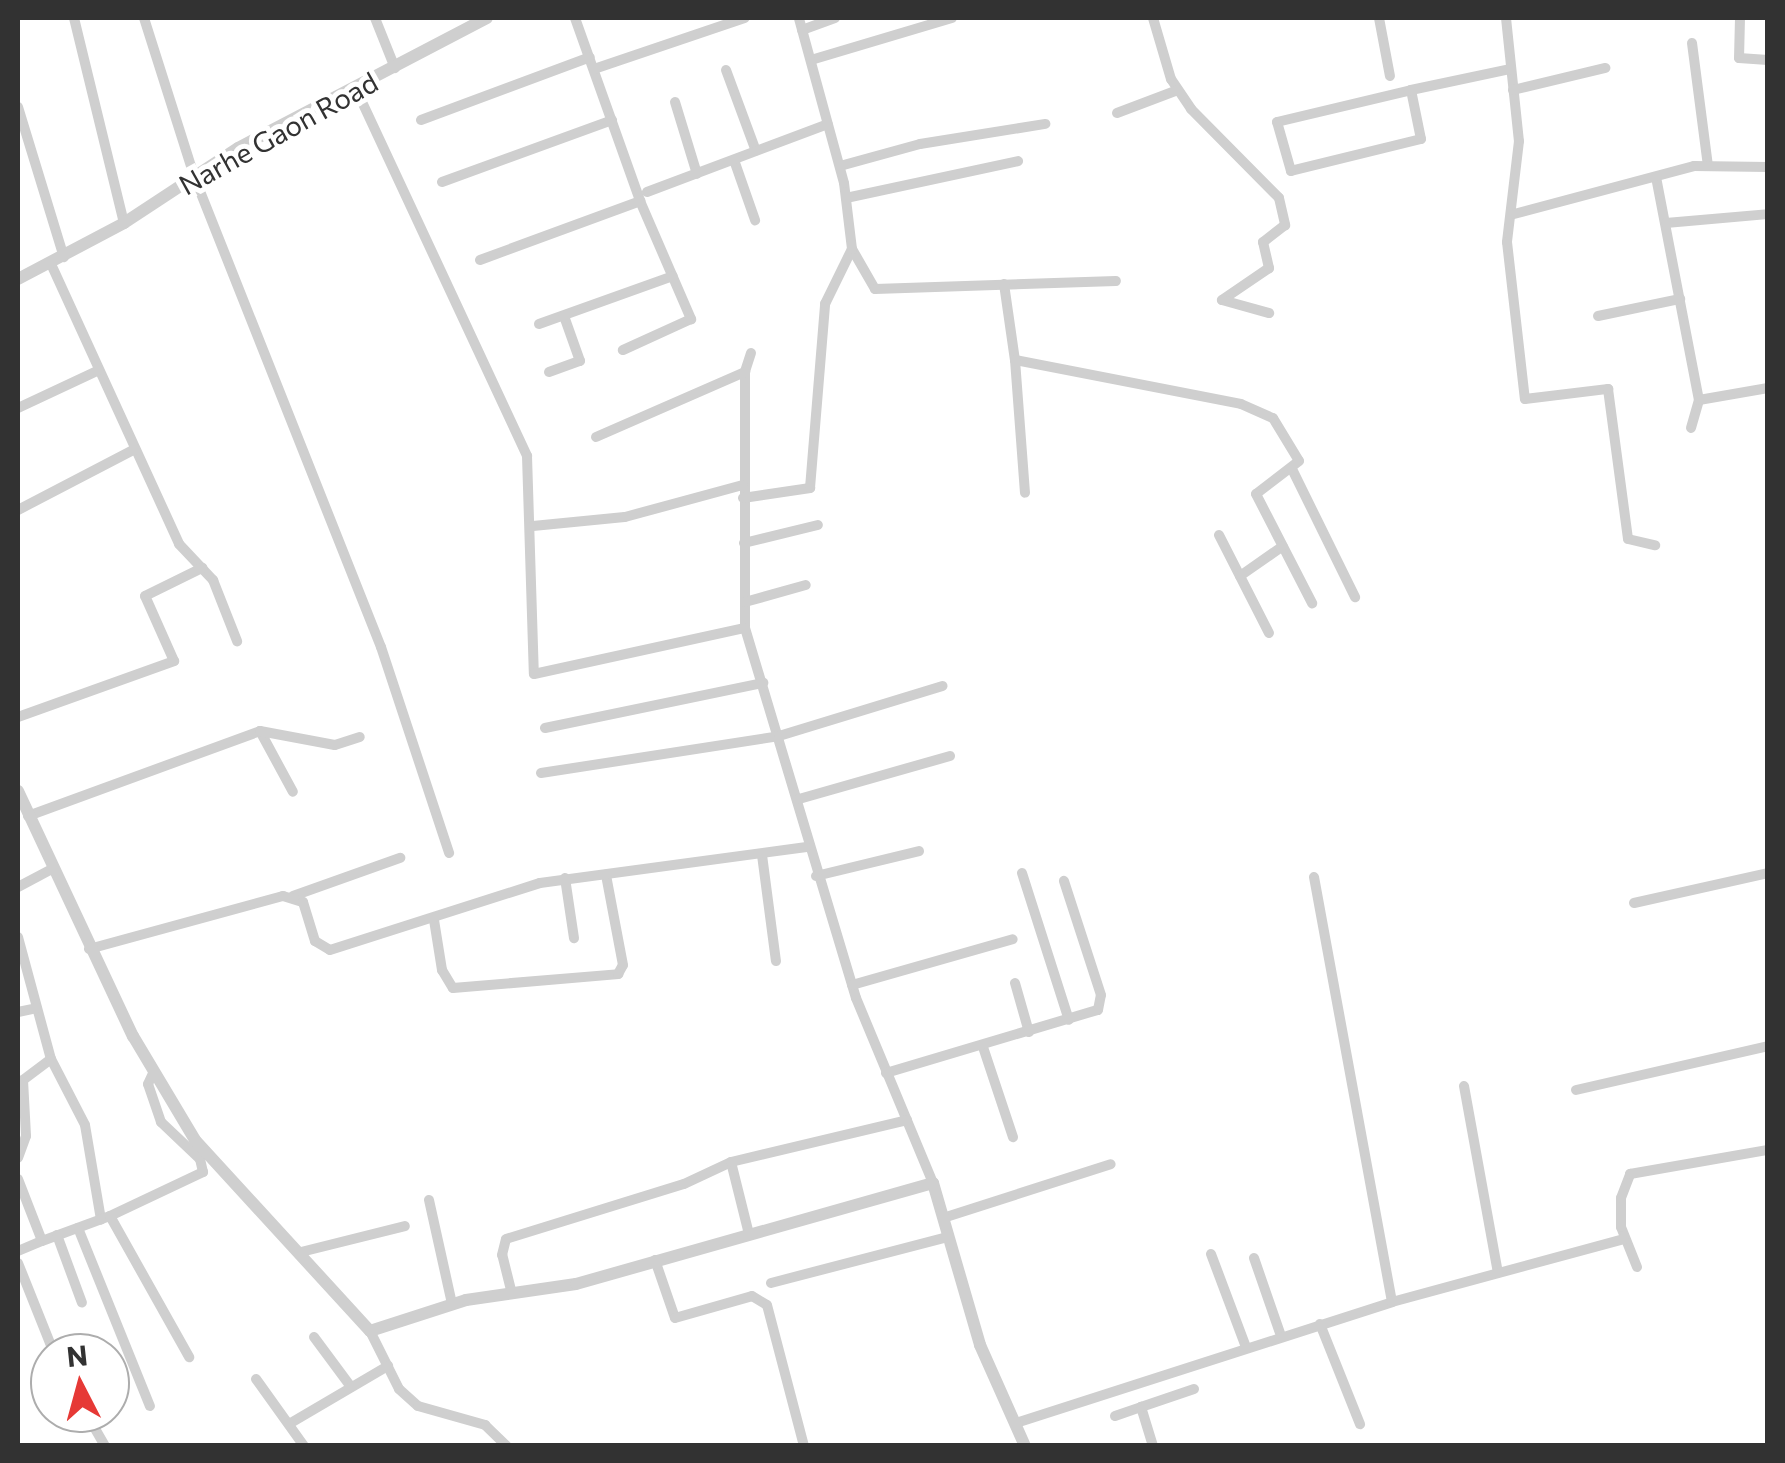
<!DOCTYPE html>
<style>
body{margin:0}
#map{position:relative;width:1785px;height:1463px;overflow:hidden;background:#fff;font-family:Commissioner,sans-serif}
div>[style]{position:absolute}
[style*='--x']{left:calc(var(--x)*1px);top:calc(var(--y)*1px);width:calc(var(--w)*1px);rotate:calc(var(--a)*1deg)}
.minor>*{height:10px;margin:-5px;padding:0 5px;transform-origin:5px;border-radius:5px;background:#cfcfcf}
.tertiary>*{height:12px;margin:-6px;padding:0 6px;transform-origin:6px;border-radius:6px;background:#cfcfcf}
span{translate:-50% -50%;white-space:nowrap;text-align:center;line-height:1.15;-webkit-text-stroke:10px #fff;paint-order:stroke}
.street-label{font-size:28px;color:#323232}
.frame{position:absolute;inset:0;border:20px solid #323232;pointer-events:none}
.north{position:absolute;left:30px;top:1333px;width:100px;height:100px;box-sizing:border-box;background:#fff;border:2px solid #adadad;border-radius:50%;rotate:354deg;font-size:28px;font-weight:700;line-height:40px;text-align:center;color:#323232}
.north::after{content:'';display:block;margin:auto;width:35px;height:45px;background:#e63936;clip-path:polygon(50% 0,100% 100%,50% 72%,0 100%)}
</style>
<div id="map">
<div class="minor">
<div style="--x:74;--y:18;--w:211;--a:76.3"></div>
<div style="--x:144;--y:18;--w:166;--a:72.4"></div>
<div style="--x:194;--y:176;--w:507;--a:68.35"></div>
<div style="--x:381;--y:647;--w:217;--a:71.7"></div>
<div style="--x:375;--y:18;--w:54;--a:68.2"></div>
<div style="--x:575;--y:18;--w:194;--a:70.4"></div>
<div style="--x:640;--y:201;--w:129;--a:66.6"></div>
<div style="--x:691;--y:319;--w:75;--a:155.5"></div>
<div style="--x:1153;--y:18;--w:64;--a:73.6"></div>
<div style="--x:1171;--y:79;--w:36;--a:56"></div>
<div style="--x:1191;--y:109;--w:125;--a:45.3"></div>
<div style="--x:1279;--y:198;--w:28;--a:77"></div>
<div style="--x:1285;--y:225;--w:28;--a:142"></div>
<div style="--x:1263;--y:242;--w:27;--a:77"></div>
<div style="--x:1269;--y:268;--w:57;--a:145.8"></div>
<div style="--x:1222;--y:300;--w:49;--a:15.5"></div>
<div style="--x:1379;--y:18;--w:59;--a:79.3"></div>
<div style="--x:1506;--y:18;--w:124;--a:84"></div>
<div style="--x:1519;--y:141;--w:102;--a:96.8"></div>
<div style="--x:1507;--y:242;--w:158;--a:83.5"></div>
<div style="--x:1525;--y:399;--w:84;--a:-6.9"></div>
<div style="--x:1608;--y:389;--w:151;--a:82.4"></div>
<div style="--x:1628;--y:539;--w:28;--a:13"></div>
<div style="--x:1740;--y:18;--w:40;--a:91.4"></div>
<div style="--x:1739;--y:58;--w:29;--a:4"></div>
<div style="--x:802;--y:30;--w:35;--a:-20"></div>
<div style="--x:1692;--y:43;--w:124;--a:82.6"></div>
<div style="--x:811;--y:60;--w:147;--a:-16.6"></div>
<div style="--x:594;--y:69;--w:159;--a:-18.7"></div>
<div style="--x:726;--y:70;--w:86;--a:69.7"></div>
<div style="--x:356;--y:89;--w:405;--a:65"></div>
<div style="--x:527;--y:456;--w:218;--a:88.2"></div>
<div style="--x:534;--y:674;--w:216;--a:-12.3"></div>
<div style="--x:1411;--y:90;--w:50;--a:78.5"></div>
<div style="--x:1421;--y:139;--w:134;--a:166.2"></div>
<div style="--x:1291;--y:171;--w:51;--a:-105.9"></div>
<div style="--x:1277;--y:122;--w:138;--a:-13.4"></div>
<div style="--x:1411;--y:90;--w:102;--a:-11.9"></div>
<div style="--x:1513;--y:90;--w:95;--a:-13.4"></div>
<div style="--x:675;--y:102;--w:75;--a:73"></div>
<div style="--x:18;--y:107;--w:157;--a:73"></div>
<div style="--x:1117;--y:113;--w:65;--a:-20.7"></div>
<div style="--x:421;--y:120;--w:180;--a:-20.4"></div>
<div style="--x:734;--y:160;--w:64;--a:70.7"></div>
<div style="--x:840;--y:166;--w:83;--a:-15.4"></div>
<div style="--x:920;--y:144;--w:127;--a:-9.1"></div>
<div style="--x:1656;--y:177;--w:227;--a:79.1"></div>
<div style="--x:1699;--y:400;--w:29;--a:106"></div>
<div style="--x:442;--y:182;--w:181;--a:-20"></div>
<div style="--x:647;--y:192;--w:193;--a:-20.6"></div>
<div style="--x:846;--y:198;--w:176;--a:-12.1"></div>
<div style="--x:1514;--y:214;--w:186;--a:-14.9"></div>
<div style="--x:1694;--y:166;--w:74;--a:0.8"></div>
<div style="--x:1666;--y:223;--w:102;--a:-5"></div>
<div style="--x:852;--y:249;--w:46;--a:60.1"></div>
<div style="--x:875;--y:289;--w:241;--a:-1.9"></div>
<div style="--x:480;--y:260;--w:171;--a:-20.2"></div>
<div style="--x:51;--y:264;--w:308;--a:65.4"></div>
<div style="--x:179;--y:544;--w:50;--a:46.6"></div>
<div style="--x:213;--y:580;--w:66;--a:68.5"></div>
<div style="--x:1004;--y:284;--w:77;--a:81.8"></div>
<div style="--x:1015;--y:360;--w:230;--a:11"></div>
<div style="--x:1241;--y:404;--w:35;--a:24"></div>
<div style="--x:1273;--y:418;--w:50;--a:58.8"></div>
<div style="--x:1299;--y:461;--w:54;--a:142.5"></div>
<div style="--x:1256;--y:494;--w:123;--a:62.8"></div>
<div style="--x:1598;--y:316;--w:84;--a:-11.7"></div>
<div style="--x:539;--y:324;--w:142;--a:-19.7"></div>
<div style="--x:751;--y:353;--w:20;--a:108"></div>
<div style="--x:745;--y:372;--w:256;--a:90"></div>
<div style="--x:745;--y:628;--w:386;--a:73.3"></div>
<div style="--x:856;--y:998;--w:200;--a:67.4"></div>
<div style="--x:1015;--y:360;--w:133;--a:85.7"></div>
<div style="--x:549;--y:372;--w:33;--a:-20"></div>
<div style="--x:580;--y:361;--w:48;--a:-109.6"></div>
<div style="--x:1699;--y:400;--w:70;--a:-9.9"></div>
<div style="--x:18;--y:408;--w:89;--a:-25.1"></div>
<div style="--x:596;--y:437;--w:163;--a:-23.6"></div>
<div style="--x:1292;--y:469;--w:143;--a:63.8"></div>
<div style="--x:743;--y:498;--w:68;--a:-8.5"></div>
<div style="--x:810;--y:488;--w:185;--a:-85.3"></div>
<div style="--x:825;--y:304;--w:61;--a:-63.9"></div>
<div style="--x:852;--y:249;--w:66;--a:-96.9"></div>
<div style="--x:844;--y:183;--w:171;--a:-105.3"></div>
<div style="--x:18;--y:510;--w:132;--a:-27.5"></div>
<div style="--x:533;--y:526;--w:92;--a:-5.6"></div>
<div style="--x:625;--y:517;--w:122;--a:-15.2"></div>
<div style="--x:1219;--y:535;--w:110;--a:63"></div>
<div style="--x:744;--y:543;--w:76;--a:-13.7"></div>
<div style="--x:1240;--y:576;--w:52;--a:-34.9"></div>
<div style="--x:745;--y:602;--w:63;--a:-15.6"></div>
<div style="--x:18;--y:717;--w:166;--a:-19.7"></div>
<div style="--x:174;--y:661;--w:71;--a:-114"></div>
<div style="--x:145;--y:596;--w:64;--a:-26.2"></div>
<div style="--x:545;--y:728;--w:223;--a:-11.7"></div>
<div style="--x:260;--y:731;--w:69;--a:61.6"></div>
<div style="--x:541;--y:773;--w:241;--a:-8.8"></div>
<div style="--x:779;--y:736;--w:171;--a:-17"></div>
<div style="--x:799;--y:799;--w:157;--a:-15.9"></div>
<div style="--x:28;--y:816;--w:247;--a:-20.1"></div>
<div style="--x:260;--y:731;--w:76;--a:10.6"></div>
<div style="--x:335;--y:745;--w:26;--a:-18"></div>
<div style="--x:762;--y:855;--w:107;--a:82.5"></div>
<div style="--x:1022;--y:873;--w:154;--a:72.3"></div>
<div style="--x:816;--y:876;--w:106;--a:-13.6"></div>
<div style="--x:1314;--y:877;--w:432;--a:79.6"></div>
<div style="--x:565;--y:878;--w:61;--a:81.5"></div>
<div style="--x:18;--y:887;--w:36;--a:-28"></div>
<div style="--x:293;--y:896;--w:114;--a:-19.6"></div>
<div style="--x:1634;--y:903;--w:137;--a:-12.6"></div>
<div style="--x:434;--y:920;--w:51;--a:80.9"></div>
<div style="--x:442;--y:970;--w:21;--a:59"></div>
<div style="--x:453;--y:988;--w:166;--a:-4.8"></div>
<div style="--x:618;--y:974;--w:10;--a:-61"></div>
<div style="--x:623;--y:965;--w:92;--a:-100.7"></div>
<div style="--x:18;--y:937;--w:126;--a:74.9"></div>
<div style="--x:51;--y:1059;--w:35;--a:143"></div>
<div style="--x:23;--y:1080;--w:56;--a:86.9"></div>
<div style="--x:26;--y:1136;--w:23;--a:110"></div>
<div style="--x:89;--y:949;--w:201;--a:-15.3"></div>
<div style="--x:283;--y:896;--w:21;--a:17"></div>
<div style="--x:303;--y:902;--w:41;--a:72.9"></div>
<div style="--x:315;--y:941;--w:17;--a:31"></div>
<div style="--x:330;--y:950;--w:220;--a:-17.7"></div>
<div style="--x:540;--y:883;--w:269;--a:-7.7"></div>
<div style="--x:1015;--y:983;--w:51;--a:74.1"></div>
<div style="--x:852;--y:985;--w:167;--a:-15.9"></div>
<div style="--x:18;--y:1012;--w:19;--a:-12"></div>
<div style="--x:983;--y:1047;--w:95;--a:71.6"></div>
<div style="--x:51;--y:1059;--w:74;--a:62.7"></div>
<div style="--x:85;--y:1125;--w:96;--a:80.4"></div>
<div style="--x:886;--y:1073;--w:221;--a:-16.6"></div>
<div style="--x:1098;--y:1010;--w:15;--a:-79"></div>
<div style="--x:1101;--y:995;--w:120;--a:-108"></div>
<div style="--x:1464;--y:1086;--w:190;--a:79.7"></div>
<div style="--x:1576;--y:1090;--w:197;--a:-12.9"></div>
<div style="--x:731;--y:1162;--w:74;--a:76"></div>
<div style="--x:18;--y:1179;--w:66;--a:68.8"></div>
<div style="--x:42;--y:1241;--w:72;--a:-20.2"></div>
<div style="--x:110;--y:1216;--w:162;--a:60.7"></div>
<div style="--x:429;--y:1200;--w:107;--a:77.5"></div>
<div style="--x:110;--y:1216;--w:103;--a:-25.3"></div>
<div style="--x:203;--y:1172;--w:13;--a:-103"></div>
<div style="--x:200;--y:1159;--w:54;--a:-136.5"></div>
<div style="--x:161;--y:1122;--w:40;--a:-108.9"></div>
<div style="--x:148;--y:1084;--w:14;--a:-65"></div>
<div style="--x:943;--y:1218;--w:176;--a:-17.8"></div>
<div style="--x:78;--y:1228;--w:192;--a:68"></div>
<div style="--x:57;--y:1235;--w:72;--a:69.8"></div>
<div style="--x:18;--y:1251;--w:26;--a:-23"></div>
<div style="--x:301;--y:1252;--w:107;--a:-14"></div>
<div style="--x:1211;--y:1254;--w:99;--a:69.4"></div>
<div style="--x:1254;--y:1258;--w:83;--a:70.9"></div>
<div style="--x:655;--y:1260;--w:61;--a:71"></div>
<div style="--x:675;--y:1318;--w:80;--a:-15.9"></div>
<div style="--x:752;--y:1296;--w:17;--a:31"></div>
<div style="--x:767;--y:1305;--w:146;--a:75.3"></div>
<div style="--x:18;--y:1263;--w:97;--a:68.2"></div>
<div style="--x:1637;--y:1267;--w:43;--a:-111.8"></div>
<div style="--x:1621;--y:1227;--w:29;--a:-90"></div>
<div style="--x:1621;--y:1198;--w:26;--a:-69"></div>
<div style="--x:1630;--y:1174;--w:140;--a:-9.9"></div>
<div style="--x:771;--y:1283;--w:183;--a:-14.6"></div>
<div style="--x:511;--y:1290;--w:36;--a:-104"></div>
<div style="--x:502;--y:1255;--w:16;--a:-76"></div>
<div style="--x:506;--y:1239;--w:186;--a:-17.2"></div>
<div style="--x:684;--y:1184;--w:52;--a:-25.1"></div>
<div style="--x:731;--y:1162;--w:181;--a:-13.4"></div>
<div style="--x:1320;--y:1324;--w:108;--a:68.2"></div>
<div style="--x:370;--y:1331;--w:65;--a:63.4"></div>
<div style="--x:399;--y:1389;--w:25;--a:42"></div>
<div style="--x:418;--y:1406;--w:70;--a:15.8"></div>
<div style="--x:485;--y:1425;--w:30;--a:44"></div>
<div style="--x:314;--y:1337;--w:62;--a:53.5"></div>
<div style="--x:256;--y:1379;--w:82;--a:54.4"></div>
<div style="--x:86;--y:1413;--w:38;--a:60"></div>
<div style="--x:1115;--y:1416;--w:28;--a:-19"></div>
<div style="--x:1016;--y:1423;--w:395;--a:-17.8"></div>
<div style="--x:1392;--y:1302;--w:240;--a:-15.2"></div>
<div style="--x:289;--y:1424;--w:115;--a:-30.4"></div>
<div style="--x:1153;--y:1446;--w:41;--a:-107.1"></div>
<div style="--x:1141;--y:1407;--w:56;--a:-18.8"></div>
</div>
<div class="tertiary">
<div style="--x:18;--y:279;--w:120;--a:-27.8"></div>
<div style="--x:124;--y:223;--w:136;--a:-33.3"></div>
<div style="--x:238;--y:148;--w:281;--a:-27.6"></div>
<div style="--x:18;--y:791;--w:271;--a:64.9"></div>
<div style="--x:133;--y:1036;--w:121;--a:59.2"></div>
<div style="--x:195;--y:1140;--w:259;--a:47.5"></div>
<div style="--x:370;--y:1331;--w:101;--a:-17.9"></div>
<div style="--x:466;--y:1300;--w:111;--a:-8.3"></div>
<div style="--x:576;--y:1284;--w:371;--a:-15.8"></div>
<div style="--x:933;--y:1183;--w:169;--a:73.8"></div>
<div style="--x:980;--y:1345;--w:111;--a:66"></div>
</div>
<div class="street-label">
<span style="left:278px;top:133px;rotate:-29deg">Narhe Gaon Road</span>
</div>
<div class="frame"></div>
<div class="north">N</div>
</div>
